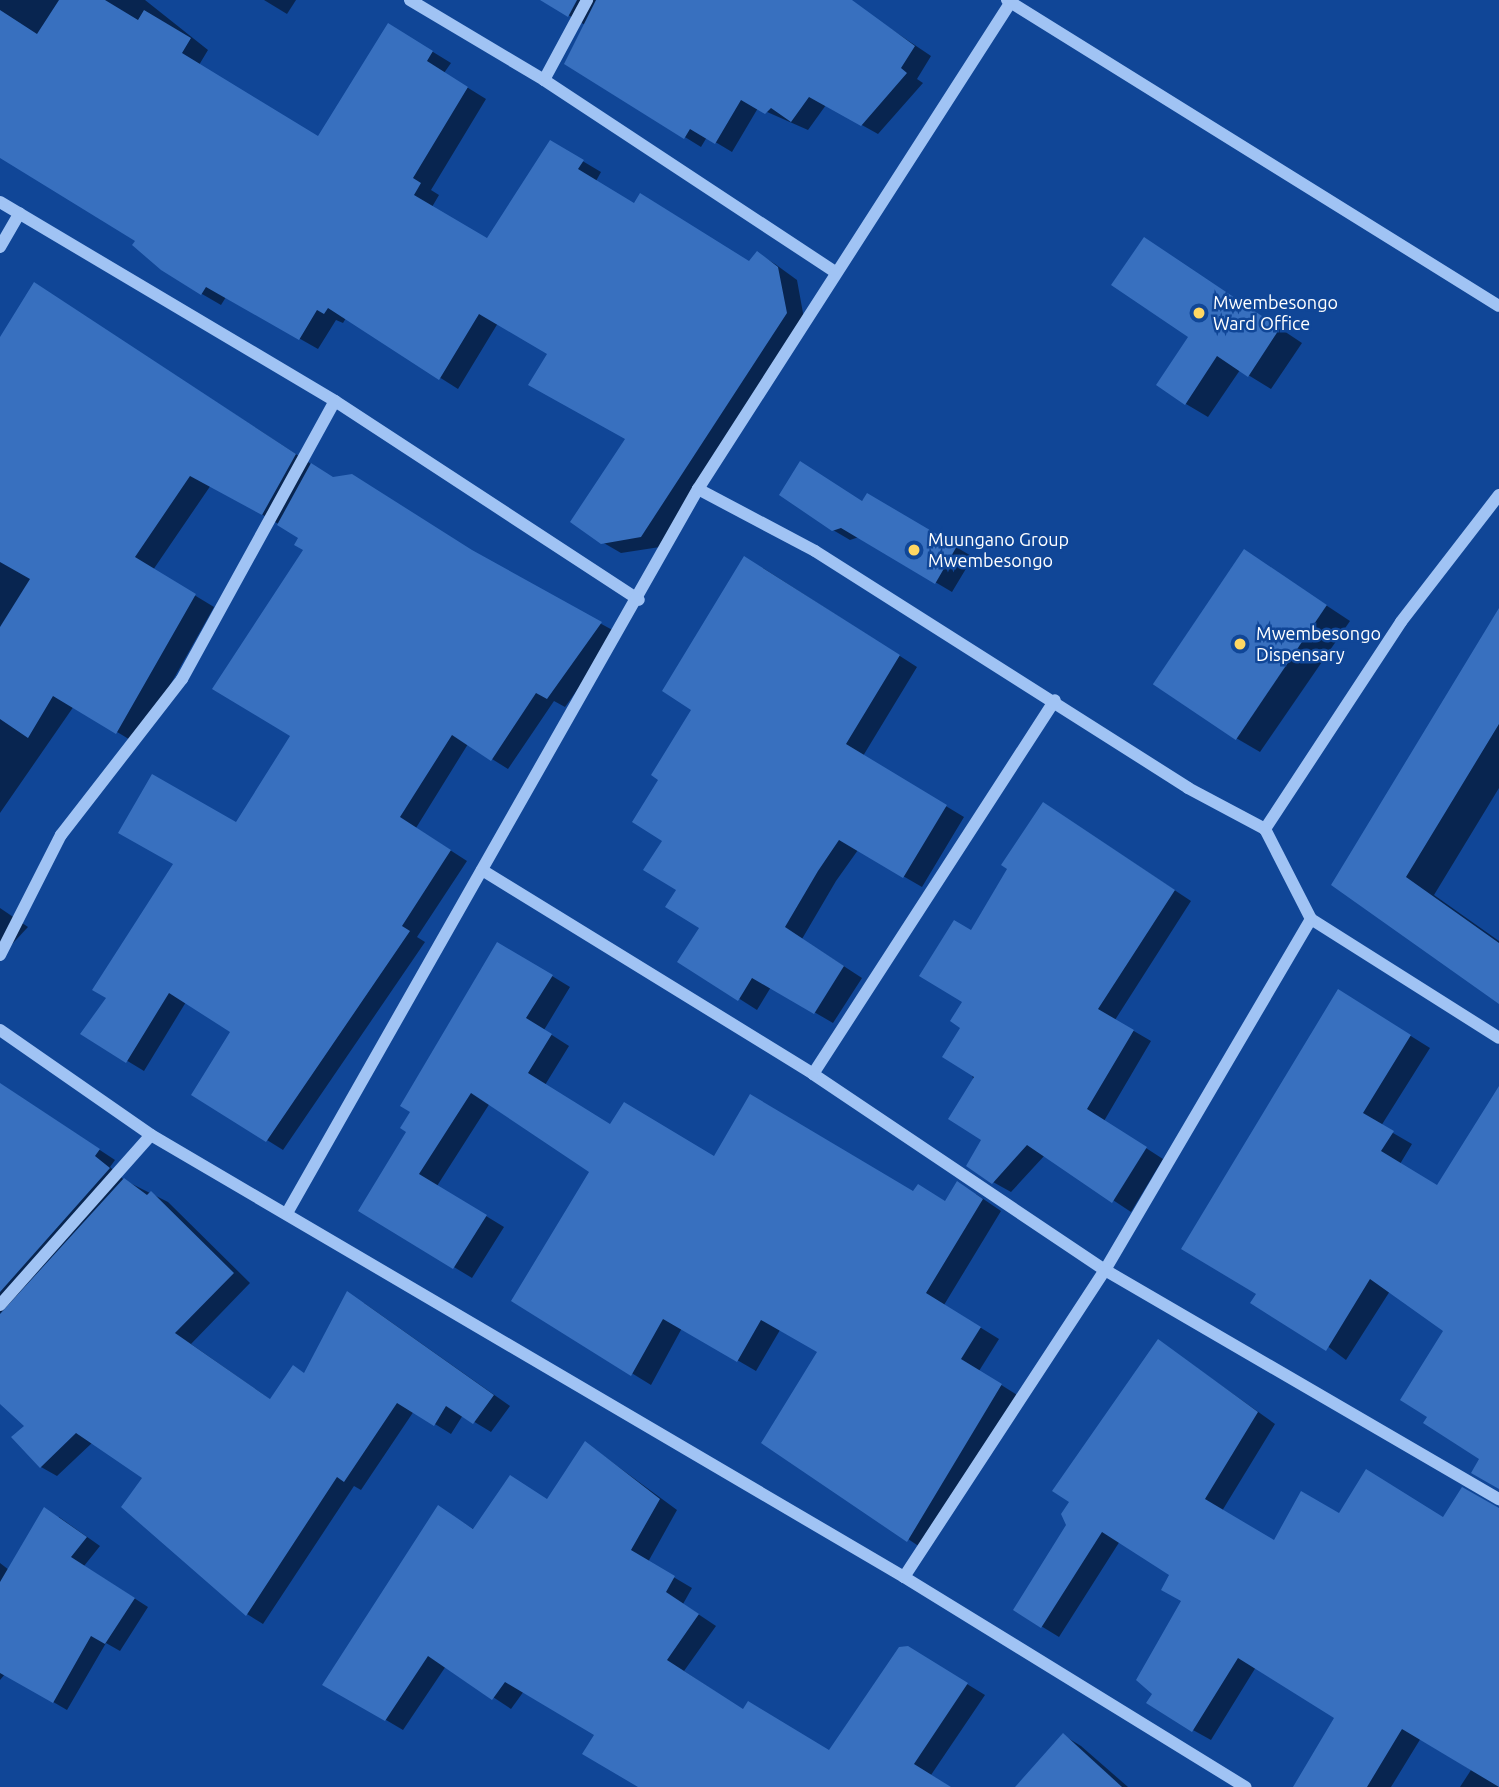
<!DOCTYPE html>
<style>
body{margin:0}
#map{position:relative;width:1499px;height:1787px;overflow:hidden;background:#104697;font-family:Ubuntu,sans-serif}
div>[style]{position:absolute}
[style*='--x']{left:calc(var(--x)*1px);top:calc(var(--y)*1px);width:calc(var(--w)*1px);rotate:calc(var(--a)*1deg)}
.shadow>*{inset:0;background:#0007}
.building>*{inset:0;background:#3870bf;transform-origin:0 0}
.minor>*{height:12px;margin:-6px;padding:0 6px;transform-origin:6px;border-radius:6px;background:#a0c3f4}
.dots>*{width:19px;height:19px;translate:-50% -50%;box-sizing:border-box;border:4px solid #104697;border-radius:50%}
span{translate:-50% -50%;white-space:nowrap;text-align:center;line-height:1.15;-webkit-text-stroke:5px #104697;paint-order:stroke}
.poi-label{font-size:18px;color:#fff}
.left{translate:0 -50%;text-align:left}
</style>
<div id="map">
<div class="shadow">
<div style="clip-path:polygon(0 0,145px 0,208px 50px,199px 65px,319px 138px,407px 36px,451px 63px,444px 73px,486px 99px,431px 190px,439px 195px,432px 207px,488px 240px,569px 153px,601px 172px,596px 181px,635px 205px,750px 263px,757px 253px,775px 264px,797px 280px,805px 324px,660px 547px,621px 553px,602px 542px,627px 439px,549px 354px,498px 323px,458px 389px,346px 318px,343px 323px,336px 320px,318px 349px,226px 297px,221px 305px,202px 294px,162px 268px,137px 240px,0 155px)"></div>
<div style="clip-path:polygon(264px 0,296px 0,287px 14px)"></div>
<div style="clip-path:polygon(543px 0,848px 0,931px 56px,917px 79px,923px 83px,878px 134px,826px 105px,808px 130px,758px 108px,732px 152px,707px 137px,701px 147px,567px 64px,585px 25px)"></div>
<div style="clip-path:polygon(1145px 239px,1302px 343px,1271px 389px,1240px 370px,1208px 417px,1186px 404px,1191px 336px)"></div>
<div style="clip-path:polygon(35px 284px,334px 479px,618px 633px,565px 707px,554px 701px,508px 769px,468px 744px,416px 828px,467px 861px,417px 937px,425px 942px,283px 1150px,267px 1140px,233px 1031px,186px 1002px,144px 1071px,83px 1034px,237px 824px,292px 735px,305px 550px,301px 537px,211px 485px,153px 570px,214px 607px,137px 744px,74px 706px,0 813px,0 340px)"></div>
<div style="clip-path:polygon(868px 495px,973px 557px,952px 592px,859px 537px,850px 540px,833px 530px)"></div>
<div style="clip-path:polygon(1244px 551px,1350px 621px,1260px 752px,1236px 738px)"></div>
<div style="clip-path:polygon(763px 568px,917px 667px,863px 756px,964px 817px,922px 887px,858px 850px,836px 881px,802px 939px,862px 978px,833px 1023px,771px 987px,757px 1010px,680px 961px,701px 928px,678px 890px,665px 841px,661px 779px)"></div>
<div style="clip-path:polygon(1499px 612px,1499px 788px,1434px 895px,1499px 941px,1499px 1002px,1333px 885px)"></div>
<div style="clip-path:polygon(1061px 815px,1191px 901px,1115px 1020px,1151px 1041px,1104px 1121px,1163px 1159px,1131px 1212px,1045px 1155px,1011px 1192px,993px 1182px,963px 1027px,972px 932px)"></div>
<div style="clip-path:polygon(0 908px,28px 927px,0 957px)"></div>
<div style="clip-path:polygon(516px 954px,570px 987px,544px 1030px,569px 1046px,545px 1085px,611px 1126px,715px 1158px,946px 1202px,976px 1194px,1001px 1211px,944px 1305px,999px 1339px,979px 1371px,1019px 1396px,926px 1551px,764px 1443px,820px 1352px,780px 1330px,756px 1371px,682px 1328px,651px 1385px,513px 1300px,591px 1172px,490px 1103px,437px 1186px,504px 1227px,472px 1278px,360px 1210px)"></div>
<div style="clip-path:polygon(1358px 1003px,1430px 1048px,1381px 1126px,1412px 1144px,1400px 1164px,1438px 1187px,1499px 1114px,1499px 1469px,1429px 1416px,1446px 1330px,1390px 1291px,1346px 1360px,1258px 1294px)"></div>
<div style="clip-path:polygon(0 1100px,24px 1100px,115px 1160px,110px 1167px,124px 1180px,168px 1202px,250px 1283px,191px 1344px,271px 1400px,305px 1374px,364px 1303px,510px 1406px,491px 1432px,463px 1415px,451px 1434px,414px 1411px,361px 1490px,354px 1486px,263px 1624px,247px 1614px,144px 1477px,93px 1442px,57px 1476px,41px 1467px,26px 1426px,0 1402px)"></div>
<div style="clip-path:polygon(1159px 1341px,1275px 1424px,1222px 1511px,1275px 1543px,1339px 1515px,1499px 1554px,1499px 1787px,1460px 1787px,1471px 1770px,1421px 1738px,1391px 1787px,1295px 1787px,1336px 1718px,1256px 1667px,1211px 1740px,1193px 1730px,1154px 1694px,1184px 1601px,1172px 1574px,1120px 1541px,1059px 1637px,1041px 1626px,1068px 1525px)"></div>
<div style="clip-path:polygon(586px 1443px,677px 1510px,648px 1562px,692px 1588px,683px 1604px,716px 1626px,684px 1671px,744px 1711px,829px 1752px,926px 1659px,985px 1695px,931px 1775px,950px 1787px,641px 1787px,596px 1734px,524px 1691px,511px 1709px,446px 1666px,403px 1730px,325px 1684px,438px 1507px,475px 1530px,548px 1500px)"></div>
<div style="clip-path:polygon(59px 1517px,100px 1546px,84px 1566px,148px 1607px,120px 1651px,106px 1643px,67px 1710px,5px 1674px,0 1680px,0 1563px,9px 1570px)"></div>
<div style="clip-path:polygon(1063px 1735px,1081px 1746px,1128px 1787px,1017px 1787px)"></div>
</div>
<div class="building">
<div style="clip-path:polygon(59px 0,105px 0,138px 20px,144px 10px,191px 38px,182px 53px,318px 136px,388px 23px,433px 51px,427px 61px,468px 87px,413px 178px,421px 183px,414px 195px,487px 238px,550px 140px,584px 160px,578px 169px,634px 203px,640px 193px,749px 261px,757px 251px,778px 267px,787px 313px,641px 537px,601px 544px,570px 522px,625px 439px,528px 385px,547px 354px,479px 314px,439px 380px,328px 308px,324px 314px,317px 310px,299px 340px,206px 287px,201px 295px,161px 270px,132px 245px,135px 241px,0 158px,0 10px,37px 34px)"></div>
<div style="clip-path:polygon(540px 0,577px 0,568px 17px)"></div>
<div style="clip-path:polygon(596px 0,852px 0,915px 46px,901px 68px,907px 73px,861px 126px,809px 97px,791px 122px,771px 108px,765px 114px,741px 100px,715px 144px,690px 129px,684px 139px,564px 64px)"></div>
<div style="clip-path:polygon(1144px 237px,1280px 328px,1248px 377px,1217px 356px,1185px 405px,1156px 385px,1188px 337px,1111px 285px)"></div>
<div style="clip-path:polygon(34px 282px,296px 454px,262px 515px,190px 476px,135px 557px,196px 594px,116px 734px,53px 696px,28px 738px,0 719px,0 627px,30px 579px,0 562px,0 337px)"></div>
<div style="clip-path:polygon(800px 461px,862px 501px,867px 493px,957px 546px,935px 584px,841px 528px,832px 531px,779px 495px)"></div>
<div style="clip-path:polygon(311px 463px,333px 477px,352px 474px,472px 550px,602px 622px,547px 699px,536px 693px,491px 761px,452px 735px,400px 817px,451px 850px,402px 926px,410px 931px,266px 1142px,191px 1095px,230px 1032px,169px 993px,126px 1063px,80px 1034px,106px 998px,92px 990px,173px 864px,118px 833px,152px 774px,236px 822px,290px 736px,212px 689px,303px 550px,294px 545px,298px 538px,277px 525px)"></div>
<div style="left:1244px;top:549px;width:100px;height:163px;rotate:34deg"></div>
<div style="clip-path:polygon(744px 556px,900px 655px,846px 744px,947px 805px,903px 878px,839px 840px,818px 871px,785px 927px,844px 966px,814px 1014px,752px 978px,738px 1001px,677px 962px,699px 928px,665px 907px,676px 890px,643px 870px,662px 841px,632px 822px,658px 780px,651px 775px,691px 710px,662px 691px)"></div>
<div style="clip-path:polygon(1499px 608px,1499px 724px,1406px 877px,1499px 943px,1499px 1004px,1331px 885px)"></div>
<div style="clip-path:polygon(1043px 802px,1175px 890px,1098px 1009px,1134px 1030px,1087px 1109px,1147px 1147px,1112px 1203px,1027px 1145px,992px 1184px,966px 1166px,981px 1140px,948px 1119px,974px 1077px,942px 1057px,960px 1028px,950px 1021px,962px 1002px,919px 976px,954px 920px,971px 930px,1007px 869px,1001px 865px)"></div>
<div style="clip-path:polygon(497px 942px,553px 975px,526px 1018px,552px 1034px,528px 1073px,610px 1124px,624px 1102px,714px 1156px,750px 1094px,913px 1191px,918px 1184px,945px 1201px,957px 1181px,983px 1199px,926px 1293px,981px 1327px,961px 1359px,1002px 1384px,907px 1542px,761px 1443px,817px 1352px,761px 1320px,737px 1362px,663px 1319px,631px 1376px,511px 1301px,589px 1172px,471px 1093px,419px 1174px,487px 1215px,453px 1269px,358px 1211px,406px 1132px,400px 1128px,410px 1112px,400px 1106px)"></div>
<div style="clip-path:polygon(1338px 989px,1411px 1035px,1363px 1113px,1394px 1131px,1381px 1151px,1437px 1185px,1499px 1086px,1499px 1489px,1471px 1473px,1479px 1459px,1423px 1423px,1427px 1417px,1400px 1400px,1443px 1331px,1370px 1279px,1326px 1351px,1250px 1303px,1256px 1294px,1181px 1249px)"></div>
<div style="clip-path:polygon(0 1083px,100px 1149px,95px 1156px,110px 1168px,0 1292px)"></div>
<div style="clip-path:polygon(124px 1178px,147px 1195px,151px 1191px,234px 1273px,175px 1333px,270px 1399px,293px 1365px,304px 1373px,347px 1291px,494px 1395px,473px 1424px,446px 1406px,434px 1426px,397px 1403px,344px 1482px,337px 1477px,246px 1616px,121px 1507px,142px 1478px,76px 1433px,40px 1468px,11px 1437px,24px 1426px,0 1404px,0 1314px)"></div>
<div style="clip-path:polygon(1158px 1339px,1258px 1412px,1205px 1499px,1274px 1540px,1301px 1491px,1339px 1513px,1366px 1469px,1443px 1517px,1462px 1487px,1499px 1508px,1499px 1787px,1402px 1729px,1367px 1787px,1293px 1787px,1334px 1718px,1238px 1658px,1192px 1732px,1146px 1703px,1152px 1694px,1136px 1680px,1181px 1601px,1161px 1590px,1169px 1575px,1102px 1532px,1041px 1628px,1013px 1610px,1066px 1525px,1061px 1514px,1069px 1502px,1052px 1491px)"></div>
<div style="clip-path:polygon(585px 1441px,660px 1499px,631px 1550px,675px 1576px,666px 1592px,699px 1614px,667px 1660px,743px 1709px,748px 1701px,829px 1750px,899px 1647px,908px 1646px,968px 1683px,914px 1764px,951px 1787px,638px 1787px,582px 1754px,594px 1735px,505px 1682px,492px 1700px,428px 1656px,385px 1721px,322px 1685px,438px 1505px,473px 1529px,510px 1475px,547px 1499px)"></div>
<div style="clip-path:polygon(44px 1507px,87px 1537px,71px 1557px,135px 1598px,105px 1644px,91px 1636px,53px 1703px,0 1673px,0 1582px)"></div>
<div style="clip-path:polygon(1063px 1733px,1122px 1787px,1015px 1787px)"></div>
</div>
<div class="minor">
<div style="--x:410;--y:0;--w:156;--a:30.8"></div>
<div style="--x:544;--y:80;--w:347;--a:33.4"></div>
<div style="--x:1007;--y:0;--w:579;--a:31.88"></div>
<div style="--x:544;--y:80;--w:91;--a:-61.7"></div>
<div style="--x:0;--y:202;--w:390;--a:30.7"></div>
<div style="--x:335;--y:401;--w:363;--a:33.2"></div>
<div style="--x:0;--y:247;--w:39;--a:-60"></div>
<div style="--x:698;--y:489;--w:132;--a:27.9"></div>
<div style="--x:815;--y:551;--w:442;--a:32.4"></div>
<div style="--x:1188;--y:788;--w:87;--a:28"></div>
<div style="--x:1499;--y:495;--w:160;--a:127.7"></div>
<div style="--x:1401;--y:622;--w:248;--a:123.3"></div>
<div style="--x:1265;--y:829;--w:101;--a:62.9"></div>
<div style="--x:1311;--y:919;--w:222;--a:32.3"></div>
<div style="--x:482;--y:870;--w:389;--a:31.6"></div>
<div style="--x:813;--y:1074;--w:352;--a:33.9"></div>
<div style="--x:1105;--y:1270;--w:456;--a:30.2"></div>
<div style="--x:0;--y:955;--w:135;--a:-63.1"></div>
<div style="--x:61;--y:835;--w:197;--a:-52.2"></div>
<div style="--x:182;--y:679;--w:317;--a:-61.2"></div>
<div style="--x:0;--y:1030;--w:184;--a:34.8"></div>
<div style="--x:151;--y:1135;--w:873;--a:30.41"></div>
<div style="--x:904;--y:1577;--w:401;--a:31.6"></div>
<div style="--x:813;--y:1074;--w:445;--a:-57.1"></div>
<div style="--x:287;--y:1213;--w:833;--a:-60.42"></div>
<div style="--x:698;--y:489;--w:581;--a:-57.29"></div>
<div style="--x:0;--y:1305;--w:227;--a:-48.4"></div>
<div style="--x:904;--y:1577;--w:367;--a:-56.8"></div>
<div style="--x:1105;--y:1270;--w:407;--a:-59.6"></div>
</div>
<div class="dots">
<div style="left:1199px;top:313px;background:#ffd763"></div>
<div style="left:914px;top:550px;background:#ffd763"></div>
<div style="left:1240px;top:644px;background:#ffd763"></div>
</div>
<div class="poi-label">
<span class="left" style="left:1213px;top:313px">Mwembesongo<br>Ward Office</span>
<span class="left" style="left:928px;top:550px">Muungano Group<br>Mwembesongo</span>
<span class="left" style="left:1256px;top:644px">Mwembesongo<br>Dispensary</span>
</div>
</div>
